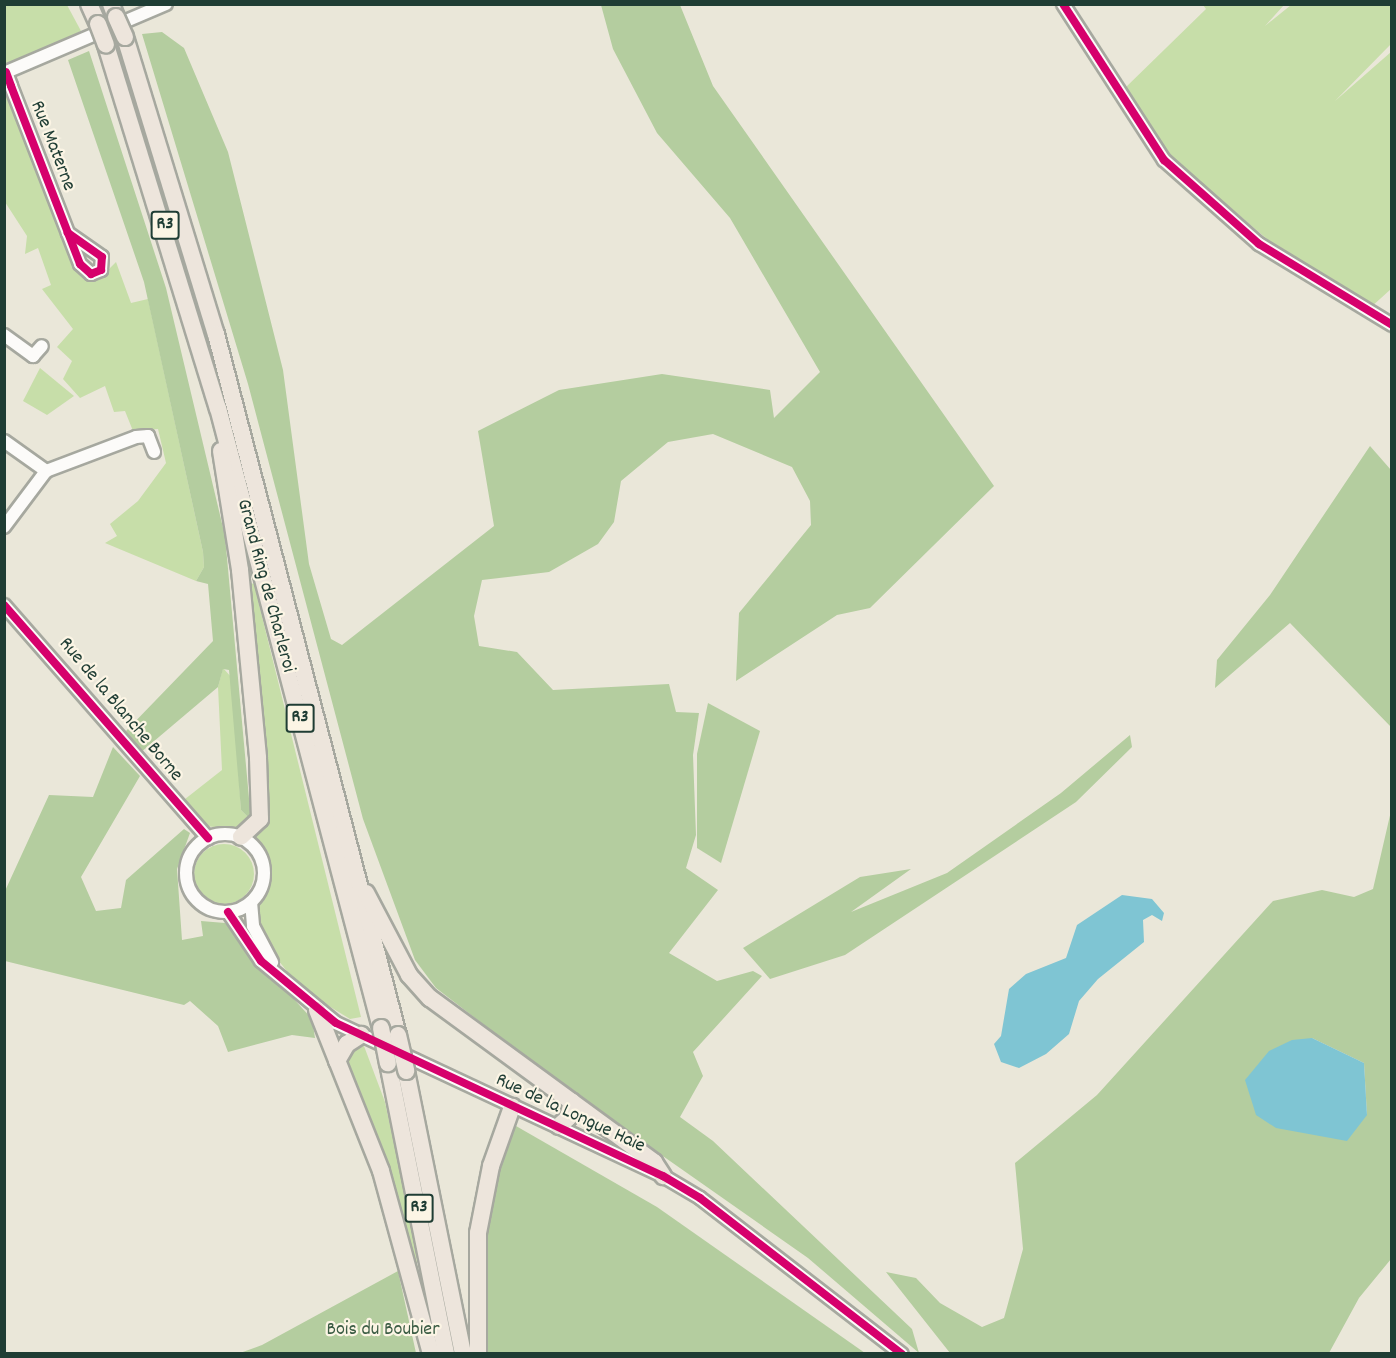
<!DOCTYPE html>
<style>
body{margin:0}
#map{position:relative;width:1396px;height:1358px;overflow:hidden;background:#eae7d9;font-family:Dekko,sans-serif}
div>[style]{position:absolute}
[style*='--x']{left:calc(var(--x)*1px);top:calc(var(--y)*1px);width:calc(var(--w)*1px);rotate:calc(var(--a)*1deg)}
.green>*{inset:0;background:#c7dea9}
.round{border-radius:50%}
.forest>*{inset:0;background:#b4cd9f}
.water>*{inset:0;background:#7fc5d3}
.roads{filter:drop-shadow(2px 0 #a6a89f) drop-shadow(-2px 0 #a6a89f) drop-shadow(0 2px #a6a89f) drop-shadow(0 -2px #a6a89f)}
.minor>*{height:12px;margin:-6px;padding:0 6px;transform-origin:6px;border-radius:6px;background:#fcfbf9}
.minor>.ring{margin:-6px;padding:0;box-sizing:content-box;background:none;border:12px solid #fcfbf9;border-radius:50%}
.highway>*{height:16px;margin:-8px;padding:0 8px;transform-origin:8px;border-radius:8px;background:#ede5dc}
.bridges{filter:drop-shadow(2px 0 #a6a89f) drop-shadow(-2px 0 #a6a89f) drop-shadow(0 2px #a6a89f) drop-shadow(0 -2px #a6a89f)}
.highway-bridge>*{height:16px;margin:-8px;padding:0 8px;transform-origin:8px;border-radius:8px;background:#ede5dc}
.cycleway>*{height:8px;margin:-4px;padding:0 4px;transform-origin:4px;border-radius:4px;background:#d6006c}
span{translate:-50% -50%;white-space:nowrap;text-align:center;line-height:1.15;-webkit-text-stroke:4.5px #fcf5e5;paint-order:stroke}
.shield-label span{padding:2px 4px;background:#fcf5e5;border:2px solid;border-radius:4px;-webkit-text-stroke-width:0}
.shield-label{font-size:18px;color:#1f3d34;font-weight:700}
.street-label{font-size:20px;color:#1f3d34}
.park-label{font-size:20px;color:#3b5c44}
.frame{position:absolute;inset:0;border:6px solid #1f3d34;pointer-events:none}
</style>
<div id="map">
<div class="green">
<div style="clip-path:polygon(5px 5px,67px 5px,81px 31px,5px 69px)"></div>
<div style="clip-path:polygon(1203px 5px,1284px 5px,1265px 26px,1291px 5px,1391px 5px,1391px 44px,1335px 101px,1391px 52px,1391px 289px,1370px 308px,1307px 273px,1173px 159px,1125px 88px,1206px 9px)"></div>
<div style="clip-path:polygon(4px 88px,76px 266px,103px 275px,116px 262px,131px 303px,148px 299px,203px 552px,204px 567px,196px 581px,105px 543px,117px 536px,110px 524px,138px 501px,166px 463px,158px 429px,133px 431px,125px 411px,114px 412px,105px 386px,80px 398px,63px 379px,72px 361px,57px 347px,73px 329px,42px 289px,51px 285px,38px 248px,25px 254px,27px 236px,5px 202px)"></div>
<div style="clip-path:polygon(40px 368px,74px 396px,47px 415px,23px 401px)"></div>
<div style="clip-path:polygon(246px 582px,254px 584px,361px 1017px,350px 1019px,301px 989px,267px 946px,254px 914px,268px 891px,270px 872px,254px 834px)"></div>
<div style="clip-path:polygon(223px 668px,232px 678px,241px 810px,251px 820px,237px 830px,206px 826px,180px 803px,222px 770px,218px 687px)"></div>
<div class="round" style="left:194px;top:844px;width:60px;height:60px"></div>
<div style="clip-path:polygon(364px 1046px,385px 1102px,415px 1238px,418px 1276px,402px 1213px,344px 1064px,348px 1051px)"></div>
</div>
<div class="forest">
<div style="clip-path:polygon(601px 5px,680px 5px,713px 86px,994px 486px,870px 608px,837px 615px,736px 681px,739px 613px,811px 525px,810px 501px,792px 467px,713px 434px,668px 442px,621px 481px,614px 522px,598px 544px,549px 572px,482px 580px,474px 616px,479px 646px,517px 652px,553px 690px,669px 684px,676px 712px,699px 713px,693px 755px,696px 835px,686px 868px,718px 890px,669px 953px,717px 981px,753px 971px,762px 976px,693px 1052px,703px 1076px,680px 1117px,713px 1141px,912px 1329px,919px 1353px,808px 1258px,573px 1093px,436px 988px,415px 960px,363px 819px,248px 384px,142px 34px,162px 32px,184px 48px,228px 152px,283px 370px,309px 564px,331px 639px,342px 645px,494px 526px,478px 431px,559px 390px,662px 374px,770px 390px,774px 418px,820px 372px,730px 218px,657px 133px,613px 49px)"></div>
<div style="clip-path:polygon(89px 51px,166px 288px,225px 536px,251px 820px,241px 810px,229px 670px,223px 669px,218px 687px,140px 753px,126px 731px,213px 641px,208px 584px,196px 581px,204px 567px,203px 552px,144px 282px,68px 60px)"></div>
<div style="clip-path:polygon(1370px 446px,1391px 470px,1391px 727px,1290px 623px,1215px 688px,1217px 660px,1270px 595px)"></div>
<div style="clip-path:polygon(708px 703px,760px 731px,721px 863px,697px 848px,697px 754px)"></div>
<div style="clip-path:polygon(1130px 735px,1132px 747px,1076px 802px,845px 955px,770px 979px,743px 948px,860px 877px,911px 869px,851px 912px,947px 873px,1061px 793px)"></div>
<div style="clip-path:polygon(113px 747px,140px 776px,81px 877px,96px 911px,121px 908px,126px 880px,184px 829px,190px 833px,177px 869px,182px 940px,203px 936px,201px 921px,225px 923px,312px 1019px,315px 1038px,292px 1035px,228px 1052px,218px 1026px,190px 1001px,184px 1005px,5px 961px,5px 891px,49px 795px,93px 797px)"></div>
<div style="clip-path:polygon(evenodd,1391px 811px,1391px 1259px,1359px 1298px,1329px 1353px,950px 1353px,886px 1272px,916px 1278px,940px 1303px,982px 1327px,1004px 1318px,1023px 1249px,1015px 1163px,1097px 1095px,1273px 901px,1322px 890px,1354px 897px,1373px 889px,1391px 811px,1312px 1038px,1364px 1063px,1367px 1115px,1312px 1038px)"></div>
<div style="clip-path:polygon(516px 1126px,657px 1207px,865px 1353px,488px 1354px,485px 1253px,490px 1178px)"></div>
<div style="clip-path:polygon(398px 1271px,416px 1353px,240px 1353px,262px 1345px)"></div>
</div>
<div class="water">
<div style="clip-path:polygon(1122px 895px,1152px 899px,1164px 913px,1162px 921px,1152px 915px,1143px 920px,1144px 942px,1098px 979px,1079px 1001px,1069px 1034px,1046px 1054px,1019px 1068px,1001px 1062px,994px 1044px,1001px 1036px,1009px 989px,1026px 974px,1066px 958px,1077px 925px)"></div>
<div style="clip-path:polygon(1312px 1038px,1364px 1063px,1367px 1115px,1347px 1141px,1276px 1128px,1256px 1115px,1245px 1080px,1269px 1051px,1292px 1040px)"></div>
</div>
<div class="roads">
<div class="minor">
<div style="--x:1063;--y:4;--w:186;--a:57.1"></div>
<div style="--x:1164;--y:160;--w:127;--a:41.5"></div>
<div style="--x:1259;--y:244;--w:156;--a:31.3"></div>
<div style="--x:6;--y:72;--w:15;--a:70"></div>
<div style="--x:11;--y:86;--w:191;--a:68.8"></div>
<div style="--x:80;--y:264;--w:15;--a:42"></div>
<div style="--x:91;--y:274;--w:11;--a:-22"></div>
<div style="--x:101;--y:270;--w:13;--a:-86"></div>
<div style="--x:102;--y:257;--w:42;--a:-144.8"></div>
<div style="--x:4;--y:73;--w:176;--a:-23.1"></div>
<div style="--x:4;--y:335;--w:36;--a:36"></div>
<div style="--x:33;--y:356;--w:13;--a:-48"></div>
<div style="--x:4;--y:441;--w:52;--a:35.5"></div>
<div style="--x:4;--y:527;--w:70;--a:-53.1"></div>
<div style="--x:46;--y:471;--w:96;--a:-20.7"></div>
<div style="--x:136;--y:437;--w:12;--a:-5"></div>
<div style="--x:148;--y:436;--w:17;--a:69"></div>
<div style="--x:4;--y:605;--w:310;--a:48.8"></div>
<div class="ring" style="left:186px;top:834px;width:66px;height:66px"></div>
<div style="--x:251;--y:902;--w:24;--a:85"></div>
<div style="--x:253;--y:926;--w:41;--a:62.2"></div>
<div style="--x:228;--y:912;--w:59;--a:56"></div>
<div style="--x:261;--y:961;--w:97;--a:39.6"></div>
<div style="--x:336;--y:1023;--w:361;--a:25.1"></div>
<div style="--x:663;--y:1176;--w:43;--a:30.7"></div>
<div style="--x:700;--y:1198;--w:255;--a:37.7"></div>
</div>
<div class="highway">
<div style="--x:89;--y:4;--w:22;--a:66"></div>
<div style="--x:111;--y:4;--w:14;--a:69"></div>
<div style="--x:125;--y:37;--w:311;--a:73"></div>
<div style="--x:216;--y:334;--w:724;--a:75.45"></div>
<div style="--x:106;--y:45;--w:380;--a:72.9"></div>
<div style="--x:218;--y:408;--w:641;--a:75.27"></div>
<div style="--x:221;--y:451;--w:121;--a:80.9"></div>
<div style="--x:240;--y:570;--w:189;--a:84.5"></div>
<div style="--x:258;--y:758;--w:61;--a:88.1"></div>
<div style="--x:260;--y:819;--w:26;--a:137"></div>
<div style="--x:366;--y:893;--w:93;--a:62.3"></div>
<div style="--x:409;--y:975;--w:31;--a:48"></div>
<div style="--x:430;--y:998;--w:278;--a:36.2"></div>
<div style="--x:654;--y:1162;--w:17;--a:57"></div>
<div style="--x:317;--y:1010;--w:173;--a:68.3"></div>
<div style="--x:381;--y:1171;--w:190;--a:74.7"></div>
<div style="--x:337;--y:1061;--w:20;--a:-60"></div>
<div style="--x:347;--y:1044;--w:17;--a:-33"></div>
<div style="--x:388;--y:1063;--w:297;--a:78.7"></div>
<div style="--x:406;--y:1071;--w:289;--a:78.6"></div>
<div style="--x:559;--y:1126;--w:12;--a:-42"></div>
<div style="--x:568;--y:1118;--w:17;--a:-77"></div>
<div style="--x:478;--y:1354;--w:121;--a:-90"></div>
<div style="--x:478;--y:1233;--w:68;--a:-79"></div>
<div style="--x:491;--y:1166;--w:63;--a:-70.4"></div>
</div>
</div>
<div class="bridges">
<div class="highway-bridge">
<div style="--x:116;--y:17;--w:22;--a:66"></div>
<div style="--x:98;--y:24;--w:22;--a:69"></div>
<div style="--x:381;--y:1028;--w:36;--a:79"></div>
<div style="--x:398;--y:1035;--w:37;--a:77"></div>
</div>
</div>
<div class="cycleway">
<div style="--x:1063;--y:4;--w:186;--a:57.1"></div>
<div style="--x:1164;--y:160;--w:127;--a:41.5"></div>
<div style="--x:1259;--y:244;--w:156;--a:31.3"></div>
<div style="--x:6;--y:72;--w:15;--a:70"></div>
<div style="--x:11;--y:86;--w:191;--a:68.8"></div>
<div style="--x:80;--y:264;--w:15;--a:42"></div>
<div style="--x:91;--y:274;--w:11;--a:-22"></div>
<div style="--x:101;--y:270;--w:13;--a:-86"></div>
<div style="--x:102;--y:257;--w:42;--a:-144.8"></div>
<div style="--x:4;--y:605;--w:310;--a:48.8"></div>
<div style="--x:228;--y:912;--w:59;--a:56"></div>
<div style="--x:261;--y:961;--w:97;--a:39.6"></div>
<div style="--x:336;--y:1023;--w:361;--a:25.1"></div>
<div style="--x:663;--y:1176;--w:43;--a:30.7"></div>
<div style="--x:700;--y:1198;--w:255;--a:37.7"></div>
</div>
<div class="shield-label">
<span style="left:165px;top:225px">R3</span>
<span style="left:300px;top:718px">R3</span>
<span style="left:419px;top:1208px">R3</span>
</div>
<div class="street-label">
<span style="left:52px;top:146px;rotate:69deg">Rue Materne</span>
<span style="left:265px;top:586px;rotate:75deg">Grand Ring de Charleroi</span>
<span style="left:120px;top:710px;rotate:50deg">Rue de la Blanche Borne</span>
<span style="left:570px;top:1114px;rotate:25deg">Rue de la Longue Haie</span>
</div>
<div class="park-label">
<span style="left:383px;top:1330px">Bois du Boubier</span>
</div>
<div class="frame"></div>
</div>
